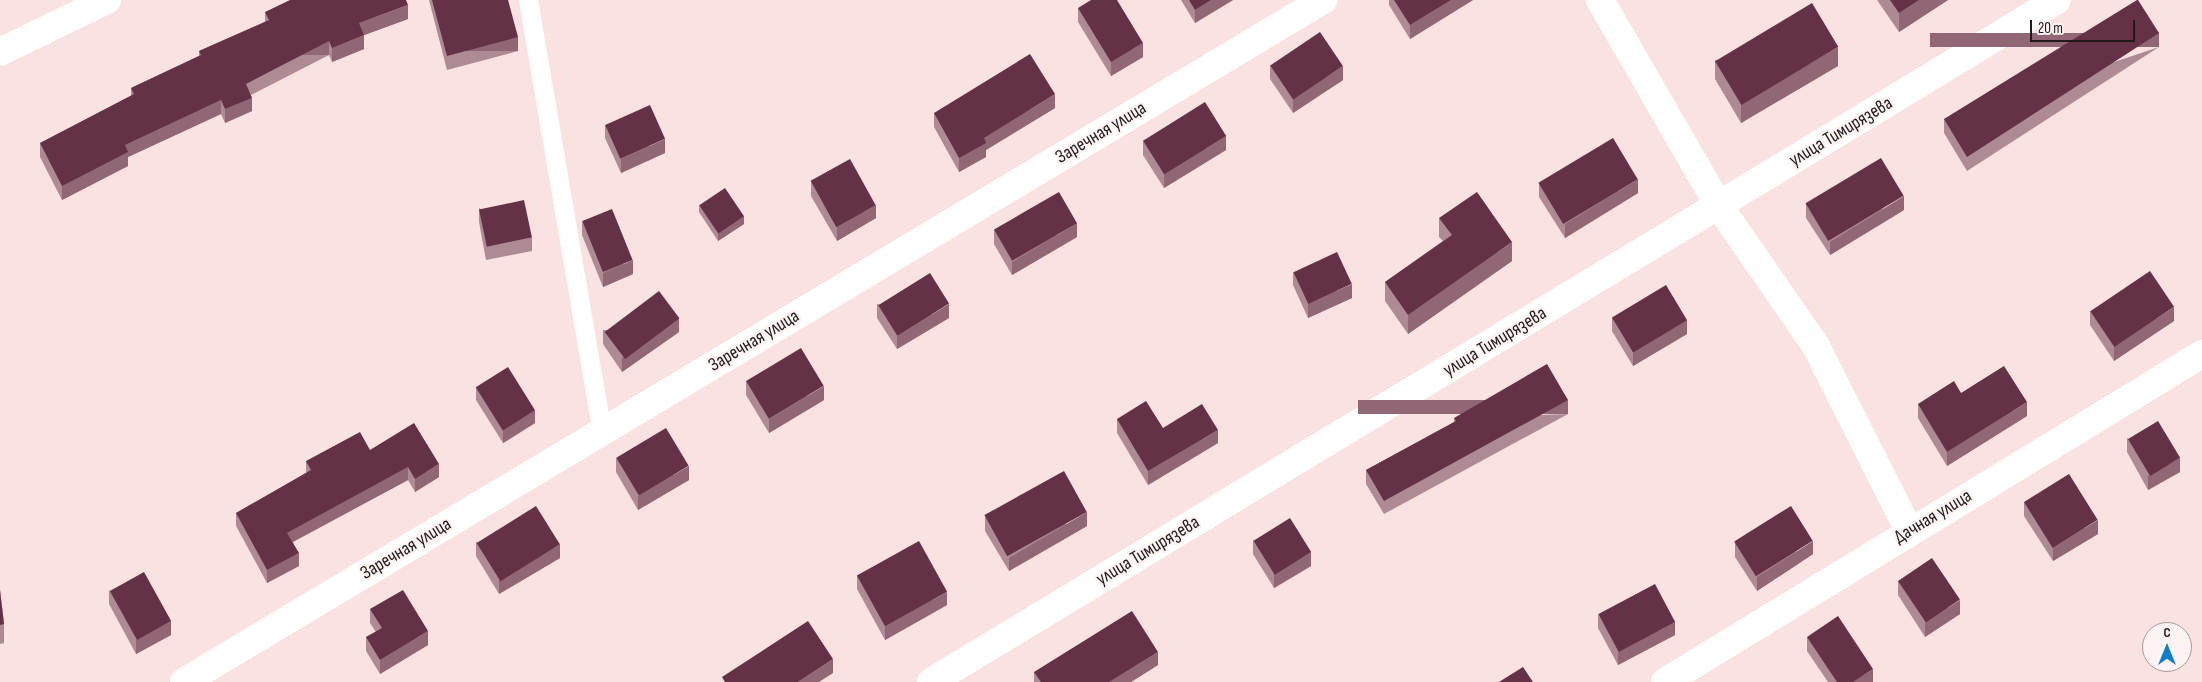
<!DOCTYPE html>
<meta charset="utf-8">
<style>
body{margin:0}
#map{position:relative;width:2202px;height:682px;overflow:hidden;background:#f9e2e1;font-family:"Sofia Sans Condensed",sans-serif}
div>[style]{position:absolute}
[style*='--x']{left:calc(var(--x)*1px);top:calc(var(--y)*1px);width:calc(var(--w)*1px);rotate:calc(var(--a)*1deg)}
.service>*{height:19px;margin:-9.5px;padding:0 9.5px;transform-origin:9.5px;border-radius:9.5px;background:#fff}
.minor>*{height:28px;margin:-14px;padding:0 14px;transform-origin:14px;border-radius:14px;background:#fff}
.wall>*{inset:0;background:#ae8a94}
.shaded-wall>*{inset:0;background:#916675;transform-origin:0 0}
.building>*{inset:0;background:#643147;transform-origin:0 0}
span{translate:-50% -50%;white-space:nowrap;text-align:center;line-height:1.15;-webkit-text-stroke:5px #fdf3f2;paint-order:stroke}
.street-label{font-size:19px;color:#221a1a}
.north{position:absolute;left:2142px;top:622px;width:50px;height:50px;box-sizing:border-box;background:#fdf3f2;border:1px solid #a59c9c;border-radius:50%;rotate:0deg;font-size:14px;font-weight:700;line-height:20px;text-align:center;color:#221a1a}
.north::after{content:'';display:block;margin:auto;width:18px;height:22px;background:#0f7ec8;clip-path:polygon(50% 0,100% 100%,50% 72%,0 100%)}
.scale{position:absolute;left:2030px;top:20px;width:105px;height:22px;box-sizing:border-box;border:2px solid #221a1a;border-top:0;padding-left:6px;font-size:15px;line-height:18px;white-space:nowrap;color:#221a1a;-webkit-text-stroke:4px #fdf3f2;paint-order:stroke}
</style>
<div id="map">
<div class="service">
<div style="--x:528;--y:0;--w:438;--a:80.3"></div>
</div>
<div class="minor">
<div style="--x:1600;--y:0;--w:238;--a:60"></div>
<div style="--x:1719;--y:206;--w:170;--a:55.3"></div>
<div style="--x:1816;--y:346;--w:207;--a:63.3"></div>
<div style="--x:0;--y:52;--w:119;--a:-25.9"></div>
<div style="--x:184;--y:682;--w:1328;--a:-30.91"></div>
<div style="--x:931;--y:682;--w:1316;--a:-31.2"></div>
<div style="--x:1665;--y:682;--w:629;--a:-31.42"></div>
</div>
<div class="wall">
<div style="clip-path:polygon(429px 0,508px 0,518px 51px,447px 70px)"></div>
<div style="clip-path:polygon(1181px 0,1233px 0,1195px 23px)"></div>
<div style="clip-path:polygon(1389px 0,1473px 0,1410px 39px,1389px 5px)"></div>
<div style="clip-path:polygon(1877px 0,1948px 0,1899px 32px)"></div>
<div style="clip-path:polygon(1078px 8px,1143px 57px,1111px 76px,1078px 22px)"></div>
<div style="clip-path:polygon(265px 12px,408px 19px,364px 35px,364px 49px,332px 62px,329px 55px,251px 95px,252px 111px,225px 123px,221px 114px,128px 157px,128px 166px,62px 200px,40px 157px,40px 143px,131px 96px,131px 88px,199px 56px,199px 51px,265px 22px)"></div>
<div style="clip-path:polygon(2159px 47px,1967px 171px,1944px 133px,1944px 119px)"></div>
<div style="clip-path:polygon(1715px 60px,1838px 66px,1741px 123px,1715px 79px)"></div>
<div style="clip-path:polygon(1270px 65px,1343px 80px,1293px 113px,1270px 79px)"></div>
<div style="clip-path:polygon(1055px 108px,986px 150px,986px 157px,959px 172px,934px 127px,934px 113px)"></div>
<div style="clip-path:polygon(605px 125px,665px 153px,621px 173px,605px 138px)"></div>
<div style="clip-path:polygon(1143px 141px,1226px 150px,1164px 188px,1143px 155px)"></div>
<div style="clip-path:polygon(811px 182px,876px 218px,837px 241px,811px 196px)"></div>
<div style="clip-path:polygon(1539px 183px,1638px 193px,1565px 238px,1539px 197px)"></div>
<div style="clip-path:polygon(1806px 204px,1904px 210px,1830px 255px,1806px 218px)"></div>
<div style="clip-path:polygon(699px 205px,744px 224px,718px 241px,699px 212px)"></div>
<div style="clip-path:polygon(479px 208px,532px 237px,532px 251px,486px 260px,479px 222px)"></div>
<div style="clip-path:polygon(1439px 218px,1512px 261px,1408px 334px,1385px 301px,1385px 282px,1443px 241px,1439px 237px)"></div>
<div style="clip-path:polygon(582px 221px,633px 274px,603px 287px,582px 235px)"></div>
<div style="clip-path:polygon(994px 230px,1077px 237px,1012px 275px,994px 244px)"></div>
<div style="clip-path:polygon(1293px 272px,1352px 298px,1308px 318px,1293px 285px)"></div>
<div style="clip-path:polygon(877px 304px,949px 318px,897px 349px,877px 318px)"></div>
<div style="clip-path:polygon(2090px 311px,2174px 321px,2114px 361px,2090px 325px)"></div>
<div style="clip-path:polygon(1612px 317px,1687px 334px,1633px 366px,1612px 331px)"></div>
<div style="clip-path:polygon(603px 330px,679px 332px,622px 372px,603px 344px)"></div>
<div style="clip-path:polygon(746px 381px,824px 400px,769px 433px,746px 395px)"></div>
<div style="clip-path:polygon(476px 387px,535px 423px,503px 443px,476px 400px)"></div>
<div style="clip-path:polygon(1961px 393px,2027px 416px,1947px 466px,1918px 418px,1918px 404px)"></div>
<div style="clip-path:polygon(1568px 414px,1384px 514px,1366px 484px,1366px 470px,1454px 422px,1454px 418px)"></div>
<div style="clip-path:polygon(1117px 419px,1163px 428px,1218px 443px,1148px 485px,1117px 433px)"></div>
<div style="clip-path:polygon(2127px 438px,2180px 472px,2148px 490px,2127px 452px)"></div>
<div style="clip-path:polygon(370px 450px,439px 477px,415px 492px,408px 480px,293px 542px,299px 566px,267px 583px,236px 526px,236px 513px,306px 473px,306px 461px)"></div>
<div style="clip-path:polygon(616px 458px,689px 480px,638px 510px,616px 472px)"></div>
<div style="clip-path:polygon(2024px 502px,2098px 534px,2053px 561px,2024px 516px)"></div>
<div style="clip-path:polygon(985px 517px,1087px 526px,1009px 571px,985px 531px)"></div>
<div style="clip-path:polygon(1253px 540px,1311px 566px,1274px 588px,1253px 554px)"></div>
<div style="clip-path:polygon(476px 542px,560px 558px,499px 594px,476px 556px)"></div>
<div style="clip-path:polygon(1735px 543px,1813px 554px,1757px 591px,1735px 557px)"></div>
<div style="clip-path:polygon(857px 575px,947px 605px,885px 640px,857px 589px)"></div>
<div style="clip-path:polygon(1898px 581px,1960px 614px,1925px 637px,1898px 595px)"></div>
<div style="clip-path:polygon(0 590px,4px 624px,4px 643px,0 644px)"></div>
<div style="clip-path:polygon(109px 590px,171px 635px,136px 654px,109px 604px)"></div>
<div style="clip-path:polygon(370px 609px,428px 645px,380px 674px,366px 651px,366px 637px,376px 632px,370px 623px)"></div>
<div style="clip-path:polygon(1598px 614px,1675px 635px,1618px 665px,1598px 628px)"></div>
<div style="clip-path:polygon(1807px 637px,1873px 682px,1828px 682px,1807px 651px)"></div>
<div style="clip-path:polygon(1158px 665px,1131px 682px,1034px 682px,1034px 672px)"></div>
</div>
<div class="shaded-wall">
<div style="clip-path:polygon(1211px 0,1233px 0,1195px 23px,1195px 10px)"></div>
<div style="clip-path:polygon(1451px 0,1473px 0,1410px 39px,1410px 25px)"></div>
<div style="clip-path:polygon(1919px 0,1948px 0,1899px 32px,1899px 13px)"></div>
<div style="clip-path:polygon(408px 5px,408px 19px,359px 37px,359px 23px)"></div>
<div style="left:2159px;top:33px;width:14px;height:229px;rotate:90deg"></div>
<div style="clip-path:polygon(364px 35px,364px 49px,332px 62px,332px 48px)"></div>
<div style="left:518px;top:37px;width:14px;height:73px;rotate:90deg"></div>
<div style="left:329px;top:41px;width:14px;height:93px;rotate:90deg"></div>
<div style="clip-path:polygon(1143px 43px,1143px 57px,1111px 76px,1111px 62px)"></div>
<div style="clip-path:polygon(1838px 47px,1838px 66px,1741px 123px,1741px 104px)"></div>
<div style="clip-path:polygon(1343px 66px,1343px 80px,1293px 113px,1293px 99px)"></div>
<div style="clip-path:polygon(1055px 94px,1055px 108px,986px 150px,986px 157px,959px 172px,959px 158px,984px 138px)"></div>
<div style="clip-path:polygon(252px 98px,252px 111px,225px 123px,225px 109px)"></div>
<div style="clip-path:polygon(221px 100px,221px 114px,128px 157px,128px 166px,62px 200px,62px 186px,125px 145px)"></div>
<div style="clip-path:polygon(1226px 136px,1226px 150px,1164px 188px,1164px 175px)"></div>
<div style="clip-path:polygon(665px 139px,665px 153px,621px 173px,621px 159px)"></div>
<div style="clip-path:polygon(1638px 179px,1638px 193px,1565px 238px,1565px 224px)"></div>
<div style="clip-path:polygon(1904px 196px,1904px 210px,1830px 255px,1830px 242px)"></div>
<div style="clip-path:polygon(876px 205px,876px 218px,837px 241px,837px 227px)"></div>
<div style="clip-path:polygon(744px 216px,744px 224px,718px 241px,718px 233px)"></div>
<div style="clip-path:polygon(1077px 223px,1077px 237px,1012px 275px,1012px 262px)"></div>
<div style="clip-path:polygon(1512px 242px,1512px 261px,1408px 334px,1408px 315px)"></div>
<div style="clip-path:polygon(633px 260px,633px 274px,603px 287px,603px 273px)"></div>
<div style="clip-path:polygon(1352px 284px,1352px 298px,1308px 318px,1308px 304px)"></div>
<div style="clip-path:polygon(949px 304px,949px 318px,897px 349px,897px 336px)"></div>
<div style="clip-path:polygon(2174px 307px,2174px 321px,2114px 361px,2114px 347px)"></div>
<div style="clip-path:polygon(679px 318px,679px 332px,622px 372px,622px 358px)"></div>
<div style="clip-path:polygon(1687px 320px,1687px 334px,1633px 366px,1633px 352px)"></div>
<div style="clip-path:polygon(824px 386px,824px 400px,769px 433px,769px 419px)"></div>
<div style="left:1568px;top:400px;width:14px;height:210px;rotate:90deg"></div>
<div style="clip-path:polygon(2027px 402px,2027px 416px,1947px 466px,1947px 452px)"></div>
<div style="clip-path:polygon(535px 410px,535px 423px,503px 443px,503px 430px)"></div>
<div style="clip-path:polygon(1218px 430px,1218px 443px,1148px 485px,1148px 471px)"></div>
<div style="clip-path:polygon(2180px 458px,2180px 472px,2148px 490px,2148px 476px)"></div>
<div style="clip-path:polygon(439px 464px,439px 477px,415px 492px,415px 479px)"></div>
<div style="clip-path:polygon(689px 466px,689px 480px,638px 510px,638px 496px)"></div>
<div style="clip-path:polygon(408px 467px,408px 480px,287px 545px,287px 533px)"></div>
<div style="clip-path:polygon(1087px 512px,1087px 526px,1009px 571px,1009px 558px)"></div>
<div style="clip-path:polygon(2098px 520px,2098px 534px,2053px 561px,2053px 548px)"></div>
<div style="clip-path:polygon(1813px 541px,1813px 554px,1757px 591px,1757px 577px)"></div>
<div style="clip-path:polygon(560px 544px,560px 558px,499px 594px,499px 580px)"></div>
<div style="clip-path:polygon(1311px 552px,1311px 566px,1274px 588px,1274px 574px)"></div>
<div style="clip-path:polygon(299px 553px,299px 566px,267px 583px,267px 570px)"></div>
<div style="clip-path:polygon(947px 592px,947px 605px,885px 640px,885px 626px)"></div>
<div style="clip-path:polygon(1960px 600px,1960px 614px,1925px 637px,1925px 623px)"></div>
<div style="clip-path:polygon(171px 621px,171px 635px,136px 654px,136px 640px)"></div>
<div style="clip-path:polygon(1675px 622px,1675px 635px,1618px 665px,1618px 652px)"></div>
<div style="clip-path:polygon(428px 631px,428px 645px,380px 674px,380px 660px)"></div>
<div style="clip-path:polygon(1158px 652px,1158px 665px,1131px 682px,1109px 682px)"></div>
<div style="clip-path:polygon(833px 659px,833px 673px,819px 682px,798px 682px)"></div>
<div style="clip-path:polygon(1873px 669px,1873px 682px,1853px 682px)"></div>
</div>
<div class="building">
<div style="clip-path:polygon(290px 0,406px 0,408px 5px,359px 23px,364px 35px,332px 48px,329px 41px,246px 84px,252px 98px,225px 109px,221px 100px,125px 145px,128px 152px,62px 186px,40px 143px,134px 94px,131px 88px,201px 55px,199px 51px,269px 20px,265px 12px)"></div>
<div style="clip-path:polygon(432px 0,508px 0,518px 37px,447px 56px)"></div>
<div style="clip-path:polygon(1091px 0,1117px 0,1143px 43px,1111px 62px,1078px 8px)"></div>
<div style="clip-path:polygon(1189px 0,1211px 0,1195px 10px)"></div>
<div style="clip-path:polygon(1394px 0,1451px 0,1410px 25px)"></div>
<div style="clip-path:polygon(1890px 0,1919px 0,1899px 13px)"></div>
<div style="clip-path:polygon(2137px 0,2138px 0,2159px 33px,1967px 157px,1944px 119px)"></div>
<div style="left:1812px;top:3px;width:51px;height:113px;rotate:59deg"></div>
<div style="left:1320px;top:32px;width:41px;height:60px;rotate:56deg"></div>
<div style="clip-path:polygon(1030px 54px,1055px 94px,984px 138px,986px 143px,959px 158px,934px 113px)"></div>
<div style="left:1205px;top:102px;width:40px;height:73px;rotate:58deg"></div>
<div style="left:650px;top:105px;width:37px;height:49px;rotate:66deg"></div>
<div style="left:1613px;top:138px;width:48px;height:87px;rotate:59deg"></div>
<div style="left:1881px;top:158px;width:44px;height:88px;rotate:59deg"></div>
<div style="left:850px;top:159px;width:53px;height:45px;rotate:61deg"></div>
<div style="left:725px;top:188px;width:34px;height:31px;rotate:56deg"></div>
<div style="left:1059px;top:192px;width:36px;height:75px;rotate:60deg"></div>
<div style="clip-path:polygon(1477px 192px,1512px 242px,1408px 315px,1385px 282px,1452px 235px,1439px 218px)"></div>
<div style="left:524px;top:200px;width:38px;height:46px;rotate:78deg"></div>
<div style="left:612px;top:209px;width:55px;height:32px;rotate:68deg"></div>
<div style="left:1337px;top:252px;width:35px;height:48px;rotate:65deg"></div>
<div style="left:2150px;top:271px;width:43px;height:72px;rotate:56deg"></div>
<div style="left:930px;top:273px;width:36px;height:61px;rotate:58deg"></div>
<div style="left:1666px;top:285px;width:41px;height:63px;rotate:59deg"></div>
<div style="left:659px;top:291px;width:34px;height:68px;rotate:53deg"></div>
<div style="left:801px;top:348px;width:44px;height:64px;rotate:59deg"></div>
<div style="clip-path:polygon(1547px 364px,1568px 400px,1384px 501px,1366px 470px,1456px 421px,1454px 418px)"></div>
<div style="clip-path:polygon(2004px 366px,2027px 402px,1947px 452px,1918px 404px,1954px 381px,1961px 393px)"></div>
<div style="left:508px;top:367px;width:51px;height:38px;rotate:58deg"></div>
<div style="clip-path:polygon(1146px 401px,1163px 428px,1202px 404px,1218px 430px,1148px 471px,1117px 419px)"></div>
<div style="left:2158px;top:421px;width:43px;height:35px;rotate:59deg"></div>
<div style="clip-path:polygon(414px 423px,439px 464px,415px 479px,408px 467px,287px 533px,299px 553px,267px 570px,236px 513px,311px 470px,306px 461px,360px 432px,370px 450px)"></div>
<div style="left:666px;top:428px;width:44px;height:58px;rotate:59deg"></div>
<div style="left:1064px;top:471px;width:47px;height:91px;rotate:61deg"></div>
<div style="left:2069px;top:474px;width:54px;height:53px;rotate:58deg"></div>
<div style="left:536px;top:506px;width:45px;height:70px;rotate:58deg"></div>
<div style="left:1791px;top:506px;width:41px;height:67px;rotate:58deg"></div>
<div style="left:1290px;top:518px;width:40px;height:43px;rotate:58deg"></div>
<div style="left:919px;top:541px;width:58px;height:71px;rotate:61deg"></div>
<div style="left:1932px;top:558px;width:50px;height:41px;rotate:56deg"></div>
<div style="left:144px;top:572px;width:56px;height:39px;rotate:61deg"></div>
<div style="left:1655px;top:584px;width:43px;height:64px;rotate:62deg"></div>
<div style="clip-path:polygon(0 590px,4px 624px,0 625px)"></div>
<div style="clip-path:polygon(403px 590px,428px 631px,380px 660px,366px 637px,382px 628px,370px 609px)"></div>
<div style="clip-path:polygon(1132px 611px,1158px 652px,1109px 682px,1041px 682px,1034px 672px)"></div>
<div style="clip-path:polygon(1838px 616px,1873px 669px,1853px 682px,1837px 682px,1807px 637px)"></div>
<div style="clip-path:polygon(808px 621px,833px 659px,798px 682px,725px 682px,722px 677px)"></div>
<div style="clip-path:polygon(1523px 667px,1533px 682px,1499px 682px)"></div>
</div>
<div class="street-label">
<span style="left:1841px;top:132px;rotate:-31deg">улица Тимирязева</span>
<span style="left:1101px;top:133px;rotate:-31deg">Заречная улица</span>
<span style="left:754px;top:341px;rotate:-31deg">Заречная улица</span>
<span style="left:1495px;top:342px;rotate:-31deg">улица Тимирязева</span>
<span style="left:1933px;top:517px;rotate:-31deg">Дачная улица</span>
<span style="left:406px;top:549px;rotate:-31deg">Заречная улица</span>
<span style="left:1148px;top:551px;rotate:-31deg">улица Тимирязева</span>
</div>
<div class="north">С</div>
<div class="scale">20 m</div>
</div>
